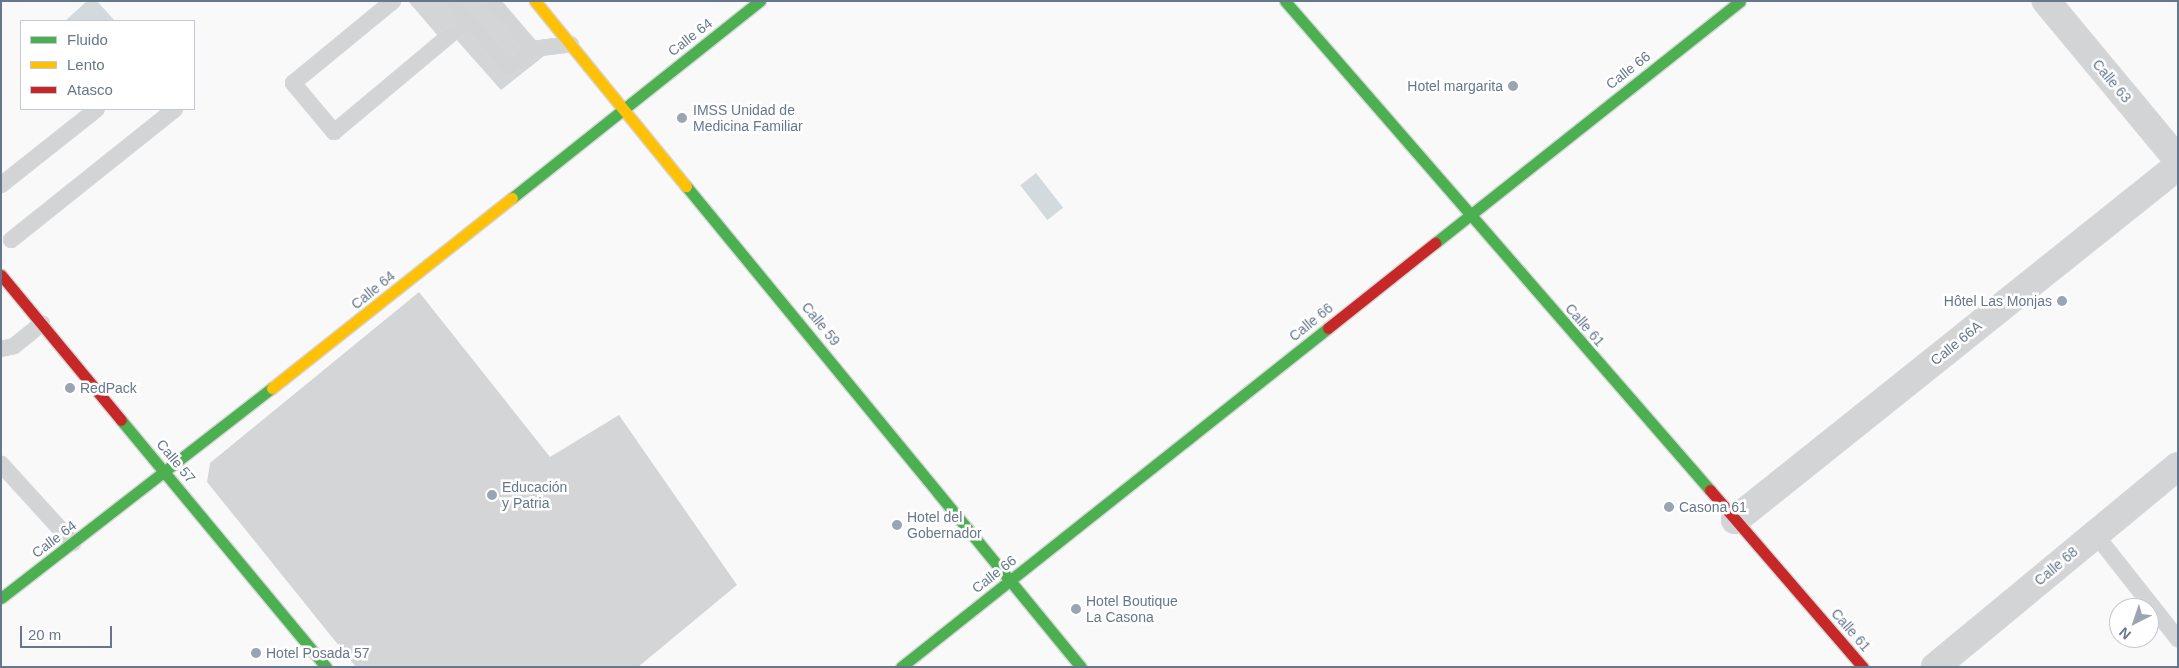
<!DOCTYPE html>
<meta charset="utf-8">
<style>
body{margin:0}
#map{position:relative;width:2179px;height:668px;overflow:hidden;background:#f9f9f9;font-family:Helvetica,sans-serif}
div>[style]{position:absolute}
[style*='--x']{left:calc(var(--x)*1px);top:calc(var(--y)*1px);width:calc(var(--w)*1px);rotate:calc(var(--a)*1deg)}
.water>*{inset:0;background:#d3dade;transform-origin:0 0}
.building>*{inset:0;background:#d4d5d6}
.roads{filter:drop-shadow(1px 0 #d4d6d8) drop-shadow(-1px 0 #d4d6d8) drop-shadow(0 1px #d4d6d8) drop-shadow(0 -1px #d4d6d8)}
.lane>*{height:14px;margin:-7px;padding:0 7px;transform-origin:7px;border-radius:7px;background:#d3d4d5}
.street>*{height:26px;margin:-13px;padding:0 13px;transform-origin:13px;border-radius:13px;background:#d3d4d5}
.fast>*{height:11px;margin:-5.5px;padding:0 5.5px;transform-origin:5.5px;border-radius:5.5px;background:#4caf50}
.slow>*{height:11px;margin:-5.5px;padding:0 5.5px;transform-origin:5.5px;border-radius:5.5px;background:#ffc107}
.jam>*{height:11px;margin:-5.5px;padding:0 5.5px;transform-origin:5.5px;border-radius:5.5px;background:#c62828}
.dots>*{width:14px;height:14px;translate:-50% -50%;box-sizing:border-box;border:2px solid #fff;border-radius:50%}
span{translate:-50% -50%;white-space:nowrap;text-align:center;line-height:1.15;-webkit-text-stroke:5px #fff;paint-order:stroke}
.street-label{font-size:14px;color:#67778b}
.poi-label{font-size:14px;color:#67778b}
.right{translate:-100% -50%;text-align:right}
.left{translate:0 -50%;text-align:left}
.frame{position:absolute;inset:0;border:2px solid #67778b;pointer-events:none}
.legend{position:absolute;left:20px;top:20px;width:175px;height:90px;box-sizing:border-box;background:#fff;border:1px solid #c2c9d1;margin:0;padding:6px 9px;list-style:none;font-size:15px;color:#67778b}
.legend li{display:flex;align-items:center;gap:10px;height:25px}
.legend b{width:25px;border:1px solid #c2c9d1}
.north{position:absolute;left:2109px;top:598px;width:50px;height:50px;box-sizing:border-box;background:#fff;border:1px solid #c2c9d1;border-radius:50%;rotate:221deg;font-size:14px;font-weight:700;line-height:20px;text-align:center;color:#67778b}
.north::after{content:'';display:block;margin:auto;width:18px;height:22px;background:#9aa4b2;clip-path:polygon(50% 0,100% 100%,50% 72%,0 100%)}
.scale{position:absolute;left:20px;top:626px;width:92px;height:22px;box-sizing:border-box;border:2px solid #67778b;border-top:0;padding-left:6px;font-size:15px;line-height:18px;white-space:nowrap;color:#67778b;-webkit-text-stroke:4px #fff;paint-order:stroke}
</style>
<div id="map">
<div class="water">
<div style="clip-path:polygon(87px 1px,97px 1px,115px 21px,65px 21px)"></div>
<div style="left:1036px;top:173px;width:44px;height:20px;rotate:52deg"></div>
</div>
<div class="building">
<div style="clip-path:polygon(408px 1px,498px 1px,544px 56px,501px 90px,454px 37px,445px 44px)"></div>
<div style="clip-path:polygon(419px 292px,550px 457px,619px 415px,737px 585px,638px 667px,356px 667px,207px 482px,210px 463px)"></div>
</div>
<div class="roads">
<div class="lane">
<div style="--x:393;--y:1;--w:129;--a:140.6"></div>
<div style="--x:293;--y:83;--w:64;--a:50.1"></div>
<div style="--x:334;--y:132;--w:175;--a:-39.9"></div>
<div style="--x:452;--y:1;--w:88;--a:49.6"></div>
<div style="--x:509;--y:68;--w:30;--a:-40"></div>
<div style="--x:491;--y:1;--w:63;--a:49.5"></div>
<div style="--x:532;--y:49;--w:39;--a:-7"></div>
<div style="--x:1;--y:185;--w:122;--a:-38.4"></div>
<div style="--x:11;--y:240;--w:210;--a:-38.6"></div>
<div style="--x:1;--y:349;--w:13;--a:-13"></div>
<div style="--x:14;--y:346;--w:36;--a:-39"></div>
<div style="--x:1;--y:464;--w:107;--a:47.7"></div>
<div style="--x:2095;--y:534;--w:134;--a:51.7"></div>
</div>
<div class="street">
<div style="--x:2046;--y:1;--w:207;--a:50.3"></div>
<div style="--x:1735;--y:520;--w:567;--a:-38.63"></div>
<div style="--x:1935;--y:667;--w:315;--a:-39.6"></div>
</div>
<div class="fast">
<div style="--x:1285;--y:1;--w:648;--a:49.01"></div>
<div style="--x:686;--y:186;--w:622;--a:50.61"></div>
<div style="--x:512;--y:198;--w:317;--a:-38.5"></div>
<div style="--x:1435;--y:243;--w:389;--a:-38.4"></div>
<div style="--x:121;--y:420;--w:321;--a:50.3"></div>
<div style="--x:1;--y:598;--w:343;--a:-37.8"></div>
<div style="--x:901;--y:667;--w:545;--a:-38.45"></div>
</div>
<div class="slow">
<div style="--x:535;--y:1;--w:239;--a:50.8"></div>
<div style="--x:272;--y:388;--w:306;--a:-38.4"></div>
</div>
<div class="jam">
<div style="--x:1;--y:275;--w:188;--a:50.4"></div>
<div style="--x:1328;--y:328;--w:137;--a:-38.5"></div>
<div style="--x:1710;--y:490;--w:234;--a:49.2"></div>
</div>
</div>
<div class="dots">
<div style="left:1513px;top:86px;background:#9aa4b2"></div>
<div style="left:682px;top:118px;background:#9aa4b2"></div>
<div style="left:2062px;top:301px;background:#9aa4b2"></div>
<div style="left:70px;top:388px;background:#9aa4b2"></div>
<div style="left:492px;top:495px;background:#9aa4b2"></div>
<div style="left:1669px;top:507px;background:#9aa4b2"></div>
<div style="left:897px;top:525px;background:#9aa4b2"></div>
<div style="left:1076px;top:609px;background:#9aa4b2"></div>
<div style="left:256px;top:653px;background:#9aa4b2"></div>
</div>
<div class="street-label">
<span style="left:690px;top:37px;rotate:-38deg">Calle 64</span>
<span style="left:1628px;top:70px;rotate:-38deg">Calle 66</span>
<span style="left:2112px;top:81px;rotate:50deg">Calle 63</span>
<span style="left:373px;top:290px;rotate:-39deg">Calle 64</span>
<span style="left:1311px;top:322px;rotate:-39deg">Calle 66</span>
<span style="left:821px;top:324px;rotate:51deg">Calle 59</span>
<span style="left:1585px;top:325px;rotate:49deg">Calle 61</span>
<span style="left:1956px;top:343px;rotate:-39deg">Calle 66A</span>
<span style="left:176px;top:461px;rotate:50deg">Calle 57</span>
<span style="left:54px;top:539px;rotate:-37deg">Calle 64</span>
<span style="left:2056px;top:566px;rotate:-40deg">Calle 68</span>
<span style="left:994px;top:574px;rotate:-38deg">Calle 66</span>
<span style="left:1851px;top:630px;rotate:49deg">Calle 61</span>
</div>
<div class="poi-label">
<span class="right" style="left:1503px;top:86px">Hotel margarita</span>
<span class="left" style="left:693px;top:118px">IMSS Unidad de<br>Medicina Familiar</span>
<span class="right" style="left:2052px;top:301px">Hôtel Las Monjas</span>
<span class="left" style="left:80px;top:388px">RedPack</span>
<span class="left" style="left:502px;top:495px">Educación<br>y Patria</span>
<span class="left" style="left:1679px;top:507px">Casona 61</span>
<span class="left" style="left:907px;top:525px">Hotel del<br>Gobernador</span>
<span class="left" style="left:1086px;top:609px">Hotel Boutique<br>La Casona</span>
<span class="left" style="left:266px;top:653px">Hotel Posada 57</span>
</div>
<div class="frame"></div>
<ul class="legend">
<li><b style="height:6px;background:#4caf50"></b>Fluido</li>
<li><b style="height:6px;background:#ffc107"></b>Lento</li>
<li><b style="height:6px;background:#c62828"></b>Atasco</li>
</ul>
<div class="north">N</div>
<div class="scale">20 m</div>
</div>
